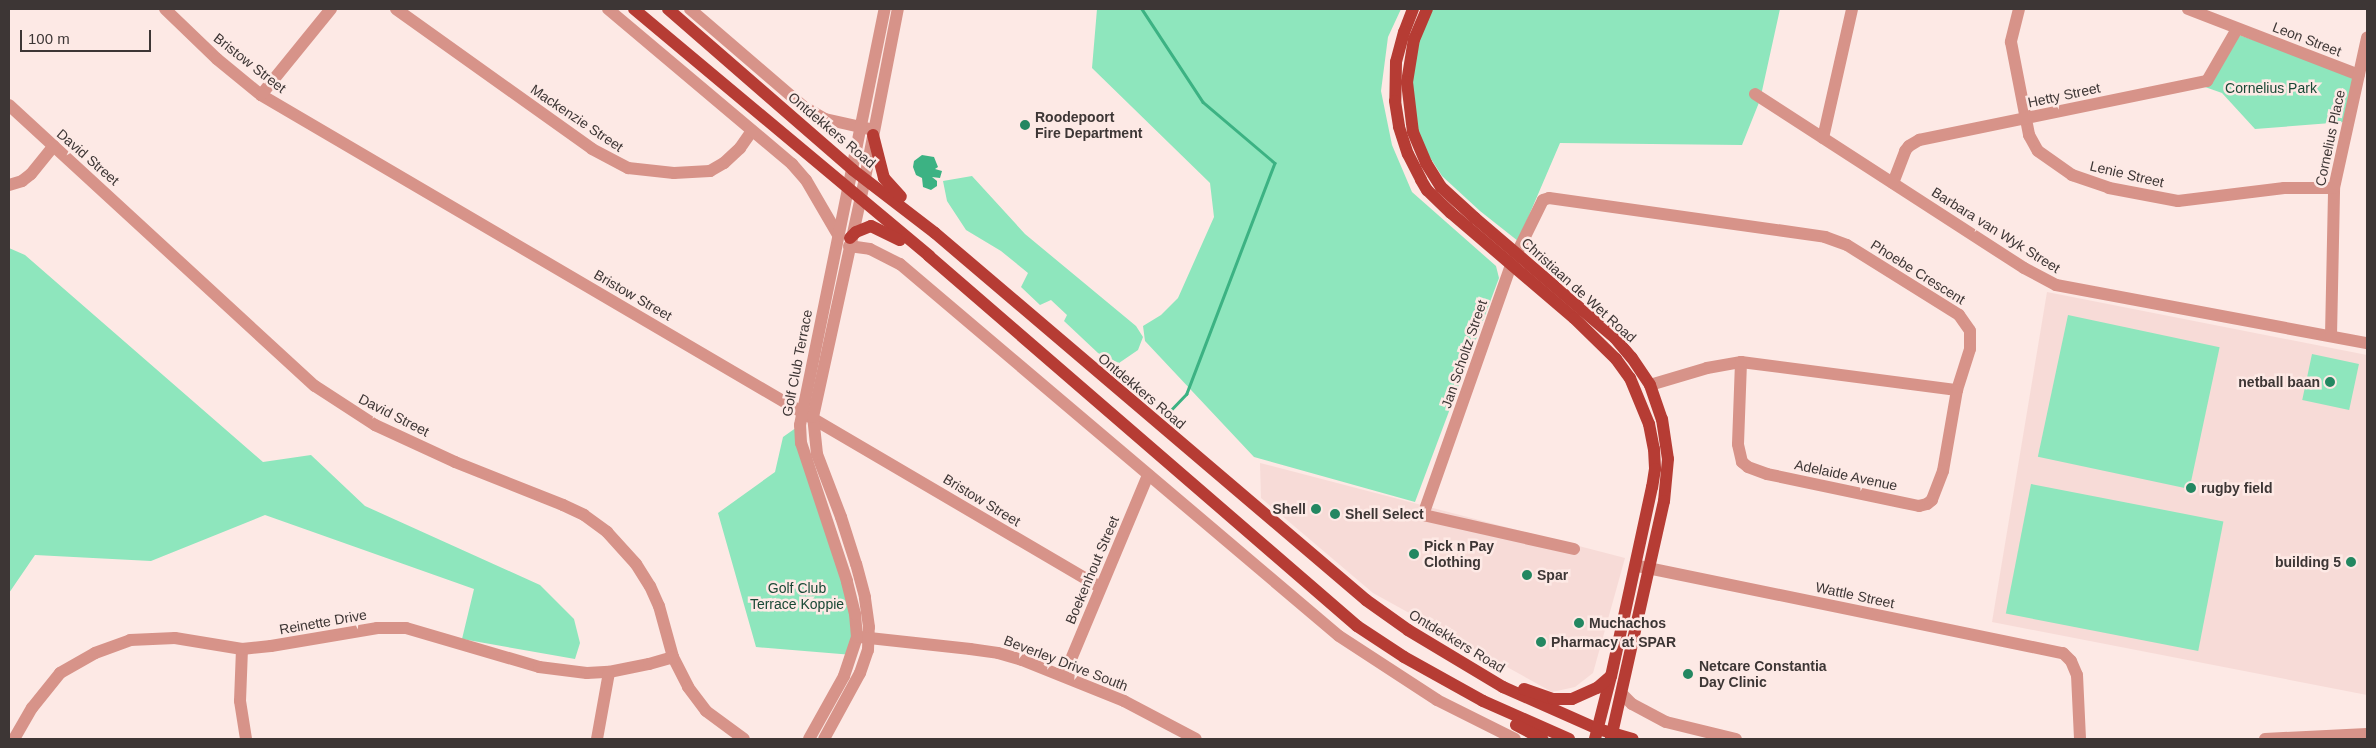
<!DOCTYPE html>
<style>
body{margin:0}
#map{position:relative;width:2376px;height:748px;overflow:hidden;background:#fde9e5;font-family:Arial,sans-serif}
div>[style]{position:absolute}
[style*='--x']{left:calc(var(--x)*1px);top:calc(var(--y)*1px);width:calc(var(--w)*1px);rotate:calc(var(--a)*1deg)}
.built>*{inset:0;background:#f7dbd7}
.green>*{inset:0;background:#8ee6bd;transform-origin:0 0}
.water>*{inset:0;background:#3cb283}
.stream>*{height:2.5px;margin:-1.25px;padding:0 1.25px;transform-origin:1.25px;border-radius:1.25px;background:#3cb283}
.minor>*{height:12px;margin:-6px;padding:0 6px;transform-origin:6px;border-radius:6px;background:#d79389}
.major>*{height:12px;margin:-6px;padding:0 6px;transform-origin:6px;border-radius:6px;background:#b63c34}
.dots>*{width:14px;height:14px;translate:-50% -50%;box-sizing:border-box;border:2px solid #fde9e5;border-radius:50%}
span{translate:-50% -50%;white-space:nowrap;text-align:center;line-height:1.15;-webkit-text-stroke:5px #fde9e5;paint-order:stroke}
.street-label{font-size:14px;color:#3d3635}
.park-label{font-size:14px;color:#194835}
.poi-label{font-size:14px;color:#3d3635;font-weight:700}
.left{translate:0 -50%;text-align:left}
.right{translate:-100% -50%;text-align:right}
.frame{position:absolute;inset:0;border:10px solid #3d3635;pointer-events:none}
.scale{position:absolute;left:20px;top:30px;width:131px;height:22px;box-sizing:border-box;border:2px solid #3d3635;border-top:0;padding-left:6px;font-size:15px;line-height:18px;white-space:nowrap;color:#3d3635;-webkit-text-stroke:4px #fde9e5;paint-order:stroke}
</style>
<div id="map">
<div class="built">
<div style="clip-path:polygon(2047px 292px,2367px 355px,2367px 695px,1992px 622px)"></div>
<div style="clip-path:polygon(1260px 463px,1625px 558px,1593px 673px,1575px 687px,1552px 692px,1373px 593px,1261px 498px)"></div>
</div>
<div class="green">
<div style="clip-path:polygon(1097px 9px,1401px 9px,1388px 37px,1381px 91px,1392px 145px,1412px 192px,1496px 266px,1499px 278px,1415px 502px,1254px 457px,1145px 341px,1143px 326px,1161px 315px,1178px 298px,1214px 217px,1210px 183px,1092px 68px)"></div>
<div style="clip-path:polygon(1429px 9px,1780px 9px,1760px 100px,1742px 145px,1560px 143px,1518px 241px,1480px 211px,1442px 176px,1424px 148px,1413px 118px,1411px 77px,1425px 17px)"></div>
<div style="clip-path:polygon(2236px 34px,2354px 75px,2344px 122px,2255px 129px,2222px 93px,2205px 87px)"></div>
<div style="clip-path:polygon(972px 176px,1025px 234px,1136px 326px,1143px 337px,1138px 350px,1119px 363px,1098px 353px,1064px 321px,1067px 315px,1051px 300px,1040px 305px,1021px 287px,1028px 273px,1001px 251px,966px 230px,947px 201px,943px 181px)"></div>
<div style="clip-path:polygon(9px 248px,25px 255px,263px 462px,311px 455px,365px 506px,540px 585px,574px 619px,580px 643px,575px 659px,462px 639px,474px 589px,265px 515px,151px 561px,35px 555px,9px 593px)"></div>
<div style="left:2068px;top:315px;width:155px;height:145px;rotate:12deg"></div>
<div style="left:2312px;top:354px;width:48px;height:47px;rotate:12deg"></div>
<div style="clip-path:polygon(800px 425px,847px 581px,853px 655px,756px 647px,718px 513px,775px 472px,783px 437px)"></div>
<div style="left:2031px;top:484px;width:196px;height:132px;rotate:11deg"></div>
</div>
<div class="water">
<div style="clip-path:polygon(922px 155px,934px 157px,938px 167px,935px 169px,942px 171px,940px 178px,932px 177px,937px 181px,937px 186px,931px 190px,923px 187px,922px 178px,916px 175px,913px 167px,914px 161px)"></div>
</div>
<div class="stream">
<div style="--x:1142;--y:9;--w:111;--a:56.7"></div>
<div style="--x:1203;--y:102;--w:94;--a:40.3"></div>
<div style="--x:1275;--y:163;--w:247;--a:110.9"></div>
<div style="--x:1187;--y:394;--w:32;--a:134"></div>
</div>
<div class="minor">
<div style="--x:165;--y:9;--w:72;--a:43.9"></div>
<div style="--x:217;--y:59;--w:57;--a:39.3"></div>
<div style="--x:261;--y:95;--w:973;--a:30.39"></div>
<div style="--x:396;--y:9;--w:241;--a:35.5"></div>
<div style="--x:592;--y:149;--w:41;--a:27.8"></div>
<div style="--x:628;--y:168;--w:46;--a:6.2"></div>
<div style="--x:674;--y:173;--w:36;--a:-3"></div>
<div style="--x:710;--y:171;--w:16;--a:-30"></div>
<div style="--x:724;--y:163;--w:22;--a:-43"></div>
<div style="--x:740;--y:148;--w:21;--a:-55"></div>
<div style="--x:608;--y:9;--w:241;--a:40.1"></div>
<div style="--x:792;--y:164;--w:21;--a:49"></div>
<div style="--x:806;--y:180;--w:64;--a:59.8"></div>
<div style="--x:690;--y:9;--w:150;--a:40.7"></div>
<div style="--x:804;--y:107;--w:24;--a:30"></div>
<div style="--x:825;--y:119;--w:45;--a:12.8"></div>
<div style="--x:2019;--y:9;--w:34;--a:104"></div>
<div style="--x:2011;--y:42;--w:95;--a:79"></div>
<div style="--x:2029;--y:135;--w:18;--a:61"></div>
<div style="--x:2038;--y:151;--w:42;--a:35.2"></div>
<div style="--x:2072;--y:175;--w:39;--a:19"></div>
<div style="--x:2109;--y:188;--w:70;--a:10.7"></div>
<div style="--x:2178;--y:201;--w:107;--a:-7"></div>
<div style="--x:2284;--y:188;--w:50;--a:0"></div>
<div style="--x:2188;--y:9;--w:183;--a:21.1"></div>
<div style="--x:1755;--y:94;--w:320;--a:32.9"></div>
<div style="--x:2024;--y:268;--w:36;--a:28"></div>
<div style="--x:2056;--y:285;--w:316;--a:10.6"></div>
<div style="--x:261;--y:95;--w:111;--a:-50.9"></div>
<div style="--x:9;--y:105;--w:415;--a:42.6"></div>
<div style="--x:315;--y:386;--w:72;--a:33"></div>
<div style="--x:375;--y:425;--w:88;--a:24.8"></div>
<div style="--x:455;--y:462;--w:116;--a:21.7"></div>
<div style="--x:563;--y:505;--w:23;--a:25"></div>
<div style="--x:584;--y:515;--w:29;--a:36"></div>
<div style="--x:607;--y:532;--w:43;--a:47.8"></div>
<div style="--x:636;--y:564;--w:26;--a:58"></div>
<div style="--x:650;--y:586;--w:22;--a:66"></div>
<div style="--x:659;--y:606;--w:53;--a:74.6"></div>
<div style="--x:673;--y:657;--w:34;--a:63"></div>
<div style="--x:688;--y:687;--w:30;--a:53"></div>
<div style="--x:706;--y:711;--w:47;--a:36.4"></div>
<div style="--x:1823;--y:138;--w:132;--a:-77.3"></div>
<div style="--x:1893;--y:183;--w:34;--a:-69"></div>
<div style="--x:1905;--y:151;--w:6;--a:-51"></div>
<div style="--x:1909;--y:146;--w:12;--a:-31"></div>
<div style="--x:1919;--y:140;--w:294;--a:-11.6"></div>
<div style="--x:2207;--y:81;--w:60;--a:-60"></div>
<div style="--x:9;--y:185;--w:14;--a:-17"></div>
<div style="--x:22;--y:181;--w:11;--a:-38"></div>
<div style="--x:31;--y:174;--w:36;--a:-51"></div>
<div style="--x:849;--y:246;--w:21;--a:8"></div>
<div style="--x:870;--y:249;--w:34;--a:27"></div>
<div style="--x:900;--y:264;--w:575;--a:40.28"></div>
<div style="--x:1339;--y:636;--w:117;--a:33.1"></div>
<div style="--x:1437;--y:700;--w:87;--a:26.6"></div>
<div style="--x:2331;--y:336;--w:148;--a:-88.8"></div>
<div style="--x:2334;--y:188;--w:154;--a:-77.6"></div>
<div style="--x:1650;--y:385;--w:59;--a:-16.6"></div>
<div style="--x:1707;--y:368;--w:35;--a:-10"></div>
<div style="--x:1741;--y:362;--w:218;--a:7.4"></div>
<div style="--x:1574;--y:549;--w:155;--a:-167.3"></div>
<div style="--x:1423;--y:515;--w:265;--a:-70.6"></div>
<div style="--x:1511;--y:265;--w:72;--a:-63.8"></div>
<div style="--x:1543;--y:200;--w:6;--a:-18"></div>
<div style="--x:1549;--y:198;--w:279;--a:8"></div>
<div style="--x:1825;--y:237;--w:23;--a:20"></div>
<div style="--x:1847;--y:245;--w:132;--a:32"></div>
<div style="--x:1959;--y:315;--w:19;--a:55"></div>
<div style="--x:1970;--y:331;--w:18;--a:90"></div>
<div style="--x:1970;--y:349;--w:43;--a:107.6"></div>
<div style="--x:1957;--y:390;--w:82;--a:99.8"></div>
<div style="--x:1943;--y:471;--w:31;--a:111"></div>
<div style="--x:1932;--y:500;--w:6;--a:141"></div>
<div style="--x:1927;--y:504;--w:8;--a:166"></div>
<div style="--x:1919;--y:506;--w:155;--a:-168.1"></div>
<div style="--x:1767;--y:474;--w:20;--a:-160"></div>
<div style="--x:1748;--y:467;--w:8;--a:-140"></div>
<div style="--x:1742;--y:462;--w:18;--a:-103"></div>
<div style="--x:1738;--y:444;--w:82;--a:-87.9"></div>
<div style="--x:1638;--y:566;--w:434;--a:11.6"></div>
<div style="--x:2063;--y:653;--w:11;--a:45"></div>
<div style="--x:2071;--y:661;--w:15;--a:67"></div>
<div style="--x:2077;--y:675;--w:64;--a:87.3"></div>
<div style="--x:860;--y:637;--w:111;--a:6.2"></div>
<div style="--x:970;--y:649;--w:28;--a:8"></div>
<div style="--x:998;--y:653;--w:25;--a:16"></div>
<div style="--x:1022;--y:660;--w:110;--a:21.9"></div>
<div style="--x:1124;--y:701;--w:81;--a:27.8"></div>
<div style="--x:242;--y:649;--w:52;--a:92.2"></div>
<div style="--x:240;--y:701;--w:38;--a:81"></div>
<div style="--x:1064;--y:676;--w:218;--a:-67.3"></div>
<div style="--x:1622;--y:694;--w:14;--a:45"></div>
<div style="--x:1632;--y:704;--w:38;--a:28"></div>
<div style="--x:1666;--y:722;--w:72;--a:13.7"></div>
<div style="--x:14;--y:739;--w:36;--a:-60"></div>
<div style="--x:32;--y:708;--w:45;--a:-51.3"></div>
<div style="--x:60;--y:673;--w:40;--a:-29.7"></div>
<div style="--x:95;--y:653;--w:37;--a:-20"></div>
<div style="--x:130;--y:640;--w:45;--a:-2.5"></div>
<div style="--x:175;--y:638;--w:68;--a:9.3"></div>
<div style="--x:242;--y:649;--w:29;--a:-6"></div>
<div style="--x:271;--y:646;--w:108;--a:-9.6"></div>
<div style="--x:377;--y:628;--w:29;--a:0"></div>
<div style="--x:406;--y:628;--w:139;--a:16.3"></div>
<div style="--x:539;--y:667;--w:48;--a:7.1"></div>
<div style="--x:587;--y:673;--w:22;--a:-3"></div>
<div style="--x:609;--y:672;--w:41;--a:-11.3"></div>
<div style="--x:649;--y:664;--w:25;--a:-16"></div>
<div style="--x:597;--y:739;--w:68;--a:-79.8"></div>
<div style="--x:809;--y:739;--w:72;--a:-60.9"></div>
<div style="--x:844;--y:676;--w:41;--a:-71.6"></div>
<div style="--x:857;--y:637;--w:23;--a:-95"></div>
<div style="--x:855;--y:614;--w:34;--a:-104"></div>
<div style="--x:847;--y:581;--w:145;--a:-108.4"></div>
<div style="--x:801;--y:443;--w:18;--a:-93"></div>
<div style="--x:800;--y:425;--w:425;--a:-78.5"></div>
<div style="--x:824;--y:739;--w:75;--a:-61.4"></div>
<div style="--x:860;--y:673;--w:24;--a:-71"></div>
<div style="--x:868;--y:650;--w:23;--a:-88"></div>
<div style="--x:869;--y:627;--w:30;--a:-98"></div>
<div style="--x:865;--y:597;--w:34;--a:-105"></div>
<div style="--x:856;--y:564;--w:49;--a:-107.7"></div>
<div style="--x:841;--y:517;--w:67;--a:-110.9"></div>
<div style="--x:817;--y:454;--w:37;--a:-96"></div>
<div style="--x:813;--y:417;--w:245;--a:-77.7"></div>
<div style="--x:865;--y:178;--w:172;--a:-79"></div>
<div style="--x:2265;--y:739;--w:102;--a:-2.8"></div>
</div>
<div class="major">
<div style="--x:634;--y:9;--w:385;--a:39.9"></div>
<div style="--x:929;--y:256;--w:566;--a:40.84"></div>
<div style="--x:1357;--y:626;--w:56;--a:33.4"></div>
<div style="--x:1404;--y:657;--w:90;--a:29.1"></div>
<div style="--x:1483;--y:701;--w:94;--a:23.8"></div>
<div style="--x:668;--y:9;--w:245;--a:41"></div>
<div style="--x:853;--y:170;--w:103;--a:37.5"></div>
<div style="--x:935;--y:233;--w:566;--a:40.41"></div>
<div style="--x:1366;--y:600;--w:52;--a:35.5"></div>
<div style="--x:1408;--y:630;--w:111;--a:31"></div>
<div style="--x:1503;--y:687;--w:104;--a:23.9"></div>
<div style="--x:1598;--y:729;--w:36;--a:16"></div>
<div style="--x:1413;--y:9;--w:25;--a:111"></div>
<div style="--x:1404;--y:32;--w:31;--a:105"></div>
<div style="--x:1396;--y:62;--w:39;--a:91"></div>
<div style="--x:1395;--y:101;--w:26;--a:81"></div>
<div style="--x:1399;--y:127;--w:28;--a:72"></div>
<div style="--x:1408;--y:154;--w:29;--a:63"></div>
<div style="--x:1421;--y:180;--w:12;--a:59"></div>
<div style="--x:1427;--y:190;--w:33;--a:44"></div>
<div style="--x:1451;--y:213;--w:162;--a:40.5"></div>
<div style="--x:1574;--y:318;--w:59;--a:44.3"></div>
<div style="--x:1616;--y:359;--w:24;--a:54"></div>
<div style="--x:1630;--y:378;--w:50;--a:67.6"></div>
<div style="--x:1649;--y:424;--w:25;--a:79"></div>
<div style="--x:1654;--y:449;--w:20;--a:87"></div>
<div style="--x:1655;--y:469;--w:18;--a:99"></div>
<div style="--x:1652;--y:487;--w:193;--a:102.2"></div>
<div style="--x:1611;--y:676;--w:65;--a:104.3"></div>
<div style="--x:1427;--y:9;--w:33;--a:113"></div>
<div style="--x:1414;--y:39;--w:44;--a:99.2"></div>
<div style="--x:1407;--y:82;--w:50;--a:83.2"></div>
<div style="--x:1413;--y:132;--w:34;--a:67"></div>
<div style="--x:1426;--y:163;--w:28;--a:58"></div>
<div style="--x:1441;--y:187;--w:46;--a:42.4"></div>
<div style="--x:1475;--y:218;--w:184;--a:40.6"></div>
<div style="--x:1615;--y:338;--w:26;--a:50"></div>
<div style="--x:1632;--y:358;--w:32;--a:56"></div>
<div style="--x:1650;--y:385;--w:36;--a:71"></div>
<div style="--x:1662;--y:419;--w:40;--a:81.5"></div>
<div style="--x:1668;--y:459;--w:42;--a:95.4"></div>
<div style="--x:1664;--y:501;--w:244;--a:102.6"></div>
<div style="--x:873;--y:135;--w:44;--a:75.7"></div>
<div style="--x:884;--y:178;--w:25;--a:48"></div>
<div style="--x:850;--y:238;--w:8;--a:-45"></div>
<div style="--x:856;--y:232;--w:16;--a:-22"></div>
<div style="--x:871;--y:226;--w:32;--a:26"></div>
<div style="--x:1524;--y:689;--w:31;--a:19"></div>
<div style="--x:1553;--y:699;--w:19;--a:0"></div>
<div style="--x:1572;--y:699;--w:27;--a:-24"></div>
<div style="--x:1597;--y:688;--w:18;--a:-41"></div>
<div style="--x:1516;--y:725;--w:30;--a:28"></div>
</div>
<div class="dots">
<div style="left:1025px;top:125px;background:#238761"></div>
<div style="left:2330px;top:382px;background:#238761"></div>
<div style="left:2191px;top:488px;background:#238761"></div>
<div style="left:1316px;top:509px;background:#238761"></div>
<div style="left:1335px;top:514px;background:#238761"></div>
<div style="left:1414px;top:554px;background:#238761"></div>
<div style="left:2351px;top:562px;background:#238761"></div>
<div style="left:1527px;top:575px;background:#238761"></div>
<div style="left:1579px;top:623px;background:#238761"></div>
<div style="left:1541px;top:642px;background:#238761"></div>
<div style="left:1688px;top:674px;background:#238761"></div>
</div>
<div class="street-label">
<span style="left:2307px;top:39px;rotate:21deg">Leon Street</span>
<span style="left:250px;top:63px;rotate:38deg">Bristow Street</span>
<span style="left:2064px;top:95px;rotate:-12deg">Hetty Street</span>
<span style="left:577px;top:118px;rotate:34deg">Mackenzie Street</span>
<span style="left:832px;top:130px;rotate:40deg">Ontdekkers Road</span>
<span style="left:2330px;top:138px;rotate:-78deg">Cornelius Place</span>
<span style="left:88px;top:157px;rotate:41deg">David Street</span>
<span style="left:2127px;top:174px;rotate:13deg">Lenie Street</span>
<span style="left:1996px;top:230px;rotate:32deg">Barbara van Wyk Street</span>
<span style="left:1918px;top:272px;rotate:32deg">Phoebe Crescent</span>
<span style="left:1579px;top:290px;rotate:42deg">Christiaan de Wet Road</span>
<span style="left:633px;top:295px;rotate:30deg">Bristow Street</span>
<span style="left:1464px;top:354px;rotate:-71deg">Jan Scholtz Street</span>
<span style="left:797px;top:363px;rotate:-79deg">Golf Club Terrace</span>
<span style="left:1142px;top:391px;rotate:40deg">Ontdekkers Road</span>
<span style="left:394px;top:415px;rotate:27deg">David Street</span>
<span style="left:1846px;top:475px;rotate:12deg">Adelaide Avenue</span>
<span style="left:982px;top:500px;rotate:31deg">Bristow Street</span>
<span style="left:1092px;top:570px;rotate:-67deg">Boekenhout Street</span>
<span style="left:1855px;top:595px;rotate:12deg">Wattle Street</span>
<span style="left:323px;top:622px;rotate:-10deg">Reinette Drive</span>
<span style="left:1457px;top:641px;rotate:31deg">Ontdekkers Road</span>
<span style="left:1066px;top:663px;rotate:21deg">Beverley Drive South</span>
</div>
<div class="park-label">
<span style="left:2271px;top:88px">Cornelius Park</span>
<span style="left:797px;top:596px">Golf Club<br>Terrace Koppie</span>
</div>
<div class="poi-label">
<span class="left" style="left:1035px;top:125px">Roodepoort<br>Fire Department</span>
<span class="right" style="left:2320px;top:382px">netball baan</span>
<span class="left" style="left:2201px;top:488px">rugby field</span>
<span class="right" style="left:1306px;top:509px">Shell</span>
<span class="left" style="left:1345px;top:514px">Shell Select</span>
<span class="left" style="left:1424px;top:554px">Pick n Pay<br>Clothing</span>
<span class="right" style="left:2341px;top:562px">building 5</span>
<span class="left" style="left:1537px;top:575px">Spar</span>
<span class="left" style="left:1589px;top:623px">Muchachos</span>
<span class="left" style="left:1551px;top:642px">Pharmacy at SPAR</span>
<span class="left" style="left:1699px;top:674px">Netcare Constantia<br>Day Clinic</span>
</div>
<div class="frame"></div>
<div class="scale">100 m</div>
</div>
